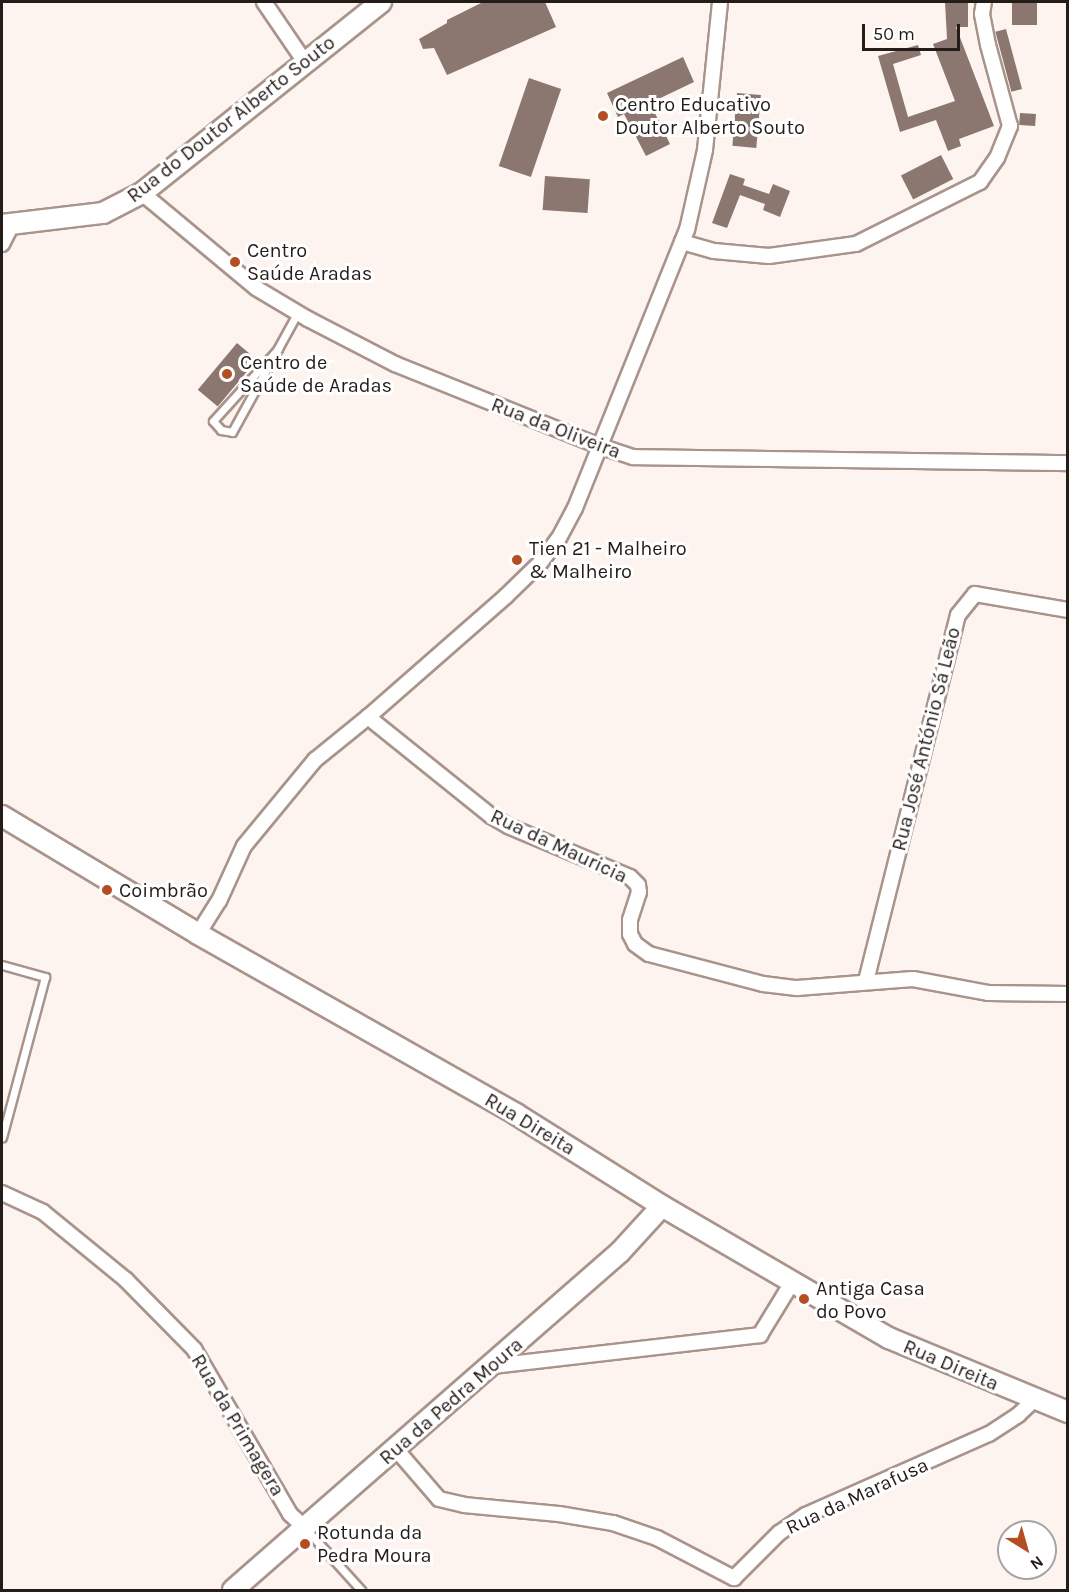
<!DOCTYPE html>
<meta charset="utf-8">
<style>
body{margin:0}
#map{position:relative;width:1069px;height:1592px;overflow:hidden;background:#fdf4f0;font-family:Karla,sans-serif}
div>[style]{position:absolute}
[style*='--x']{left:calc(var(--x)*1px);top:calc(var(--y)*1px);width:calc(var(--w)*1px);rotate:calc(var(--a)*1deg)}
.building>*{inset:0;background:#8b776f;transform-origin:0 0}
.roads{filter:drop-shadow(2px 0 #a9948c) drop-shadow(-2px 0 #a9948c) drop-shadow(0 2px #a9948c) drop-shadow(0 -2px #a9948c)}
.lane>*{height:7px;margin:-3.5px;padding:0 3.5px;transform-origin:3.5px;border-radius:3.5px;background:#fff}
.street>*{height:14px;margin:-7px;padding:0 7px;transform-origin:7px;border-radius:7px;background:#fff}
.secondary>*{height:20px;margin:-10px;padding:0 10px;transform-origin:10px;border-radius:10px;background:#fff}
.dots>*{width:16px;height:16px;translate:-50% -50%;box-sizing:border-box;border:3px solid #fff;border-radius:50%}
span{translate:-50% -50%;white-space:nowrap;text-align:center;line-height:1.15;-webkit-text-stroke:6px #fff;paint-order:stroke}
.poi-label{font-size:20px;color:#241c19}
.left{translate:0 -50%;text-align:left}
.street-label{font-size:20px;color:#241c19}
.frame{position:absolute;inset:0;border:3px solid #241c19;pointer-events:none}
.north{position:absolute;left:997px;top:1520px;width:60px;height:60px;box-sizing:border-box;background:#fff;border:2px solid #a7a4a3;border-radius:50%;rotate:143deg;font-size:16px;font-weight:700;line-height:24px;text-align:center;color:#241c19}
.north::after{content:'';display:block;margin:auto;width:21px;height:27px;background:#b34d22;clip-path:polygon(50% 0,100% 100%,50% 72%,0 100%)}
.scale{position:absolute;left:862px;top:24px;width:98px;height:27px;box-sizing:border-box;border:3px solid #241c19;border-top:0;padding-left:8px;font-size:18px;line-height:21px;white-space:nowrap;color:#241c19;-webkit-text-stroke:4px #fff;paint-order:stroke}
</style>
<div id="map">
<div class="building">
<div style="clip-path:polygon(483px 2px,545px 2px,556px 27px,447px 75px,434px 48px,423px 49px,419px 39px,447px 23px,447px 20px)"></div>
<div style="clip-path:polygon(945px 2px,968px 2px,968px 27px,956px 27px,994px 126px,959px 139px,961px 146px,948px 151px,936px 120px,900px 132px,878px 56px,918px 45px,921px 55px,893px 64px,908px 117px,955px 101px,933px 44px,947px 39px)"></div>
<div style="left:1012px;top:2px;width:25px;height:23px"></div>
<div style="left:1006px;top:29px;width:62px;height:11px;rotate:75deg"></div>
<div style="clip-path:polygon(683px 57px,694px 82px,650px 103px,670px 144px,646px 156px,624px 114px,618px 117px,607px 93px)"></div>
<div style="left:529px;top:78px;width:34px;height:93px;rotate:19deg"></div>
<div style="left:737px;top:93px;width:24px;height:53px;rotate:5deg"></div>
<div style="left:1020px;top:113px;width:16px;height:12px;rotate:4deg"></div>
<div style="left:941px;top:155px;width:27px;height:45px;rotate:63deg"></div>
<div style="clip-path:polygon(730px 174px,745px 179px,743px 185px,769px 194px,773px 184px,790px 191px,780px 217px,763px 210px,765px 204px,740px 195px,727px 228px,712px 223px)"></div>
<div style="left:545px;top:176px;width:45px;height:34px;rotate:4deg"></div>
<div style="left:237px;top:343px;width:26px;height:61px;rotate:40deg"></div>
</div>
<div class="roads">
<div class="lane">
<div style="--x:278;--y:349;--w:97;--a:132.1"></div>
<div style="--x:213;--y:421;--w:12;--a:48"></div>
<div style="--x:221;--y:430;--w:11;--a:10"></div>
<div style="--x:232;--y:432;--w:137;--a:-61.2"></div>
<div style="--x:2;--y:965;--w:45;--a:15.6"></div>
<div style="--x:45;--y:977;--w:166;--a:105"></div>
<div style="--x:305;--y:1528;--w:84;--a:47.9"></div>
</div>
<div class="street">
<div style="--x:264;--y:2;--w:73;--a:55.7"></div>
<div style="--x:142;--y:193;--w:148;--a:39.8"></div>
<div style="--x:256;--y:288;--w:61;--a:30.8"></div>
<div style="--x:308;--y:319;--w:98;--a:27.3"></div>
<div style="--x:395;--y:364;--w:220;--a:21.9"></div>
<div style="--x:599;--y:446;--w:36;--a:18"></div>
<div style="--x:633;--y:457;--w:435;--a:0.8"></div>
<div style="--x:682;--y:242;--w:33;--a:16"></div>
<div style="--x:714;--y:251;--w:55;--a:5.2"></div>
<div style="--x:769;--y:256;--w:88;--a:-7.9"></div>
<div style="--x:856;--y:244;--w:139;--a:-26.6"></div>
<div style="--x:980;--y:182;--w:29;--a:-55"></div>
<div style="--x:997;--y:158;--w:35;--a:-68"></div>
<div style="--x:1010;--y:126;--w:84;--a:-105.2"></div>
<div style="--x:988;--y:45;--w:32;--a:-101"></div>
<div style="--x:982;--y:14;--w:12;--a:-81"></div>
<div style="--x:2;--y:244;--w:20;--a:-63"></div>
<div style="--x:368;--y:717;--w:158;--a:38.8"></div>
<div style="--x:491;--y:816;--w:20;--a:30"></div>
<div style="--x:508;--y:826;--w:132;--a:22.7"></div>
<div style="--x:630;--y:877;--w:11;--a:45"></div>
<div style="--x:638;--y:885;--w:7;--a:82"></div>
<div style="--x:639;--y:892;--w:29;--a:108"></div>
<div style="--x:630;--y:920;--w:14;--a:90"></div>
<div style="--x:630;--y:934;--w:11;--a:63"></div>
<div style="--x:635;--y:944;--w:17;--a:36"></div>
<div style="--x:649;--y:954;--w:118;--a:14.7"></div>
<div style="--x:763;--y:984;--w:34;--a:7"></div>
<div style="--x:797;--y:988;--w:116;--a:-4.4"></div>
<div style="--x:913;--y:979;--w:76;--a:10.6"></div>
<div style="--x:988;--y:993;--w:80;--a:0.7"></div>
<div style="--x:198;--y:934;--w:39;--a:-58"></div>
<div style="--x:219;--y:901;--w:60;--a:-65.6"></div>
<div style="--x:244;--y:846;--w:112;--a:-50.5"></div>
<div style="--x:315;--y:760;--w:68;--a:-39.1"></div>
<div style="--x:368;--y:717;--w:184;--a:-41.2"></div>
<div style="--x:506;--y:596;--w:47;--a:-44.1"></div>
<div style="--x:540;--y:563;--w:31;--a:-53"></div>
<div style="--x:559;--y:538;--w:34;--a:-62"></div>
<div style="--x:575;--y:508;--w:300;--a:-68.1"></div>
<div style="--x:687;--y:230;--w:82;--a:-77.3"></div>
<div style="--x:705;--y:150;--w:149;--a:-84.2"></div>
<div style="--x:866;--y:981;--w:377;--a:-75.9"></div>
<div style="--x:958;--y:615;--w:27;--a:-51"></div>
<div style="--x:975;--y:594;--w:94;--a:9.8"></div>
<div style="--x:2;--y:1193;--w:45;--a:24.9"></div>
<div style="--x:43;--y:1212;--w:107;--a:39.3"></div>
<div style="--x:126;--y:1280;--w:97;--a:45.4"></div>
<div style="--x:194;--y:1349;--w:191;--a:59.8"></div>
<div style="--x:290;--y:1514;--w:19;--a:43"></div>
<div style="--x:493;--y:1366;--w:269;--a:-6.6"></div>
<div style="--x:760;--y:1335;--w:63;--a:-58.6"></div>
<div style="--x:395;--y:1448;--w:67;--a:49.2"></div>
<div style="--x:439;--y:1499;--w:26;--a:13"></div>
<div style="--x:464;--y:1505;--w:95;--a:5.4"></div>
<div style="--x:559;--y:1514;--w:55;--a:9.5"></div>
<div style="--x:613;--y:1523;--w:46;--a:18.8"></div>
<div style="--x:657;--y:1538;--w:87;--a:27.5"></div>
<div style="--x:734;--y:1578;--w:64;--a:-45"></div>
<div style="--x:779;--y:1533;--w:32;--a:-34"></div>
<div style="--x:806;--y:1515;--w:200;--a:-23.9"></div>
<div style="--x:989;--y:1434;--w:35;--a:-33"></div>
<div style="--x:1018;--y:1415;--w:22;--a:-43"></div>
</div>
<div class="secondary">
<div style="--x:2;--y:225;--w:102;--a:-6.8"></div>
<div style="--x:103;--y:213;--w:44;--a:-27.1"></div>
<div style="--x:142;--y:193;--w:306;--a:-38.6"></div>
<div style="--x:2;--y:816;--w:229;--a:31"></div>
<div style="--x:198;--y:934;--w:365;--a:29.5"></div>
<div style="--x:516;--y:1114;--w:173;--a:32.2"></div>
<div style="--x:662;--y:1206;--w:263;--a:30.2"></div>
<div style="--x:889;--y:1338;--w:194;--a:22.5"></div>
<div style="--x:233;--y:1590;--w:514;--a:-41.13"></div>
<div style="--x:620;--y:1252;--w:62;--a:-47.6"></div>
</div>
</div>
<div class="dots">
<div style="left:603px;top:116px;background:#b34d22"></div>
<div style="left:235px;top:262px;background:#b34d22"></div>
<div style="left:227px;top:374px;background:#b34d22"></div>
<div style="left:517px;top:560px;background:#b34d22"></div>
<div style="left:107px;top:890px;background:#b34d22"></div>
<div style="left:804px;top:1299px;background:#b34d22"></div>
<div style="left:305px;top:1544px;background:#b34d22"></div>
</div>
<div class="poi-label">
<span class="left" style="left:615px;top:116px">Centro Educativo<br>Doutor Alberto Souto</span>
<span class="left" style="left:247px;top:262px">Centro<br>Saúde Aradas</span>
<span class="left" style="left:240px;top:374px">Centro de<br>Saúde de Aradas</span>
<span class="left" style="left:529px;top:560px">Tien 21 - Malheiro<br>&amp; Malheiro</span>
<span class="left" style="left:119px;top:890px">Coimbrão</span>
<span class="left" style="left:816px;top:1300px">Antiga Casa<br>do Povo</span>
<span class="left" style="left:317px;top:1544px">Rotunda da<br>Pedra Moura</span>
</div>
<div class="street-label">
<span style="left:231px;top:119px;rotate:-38deg">Rua do Doutor Alberto Souto</span>
<span style="left:556px;top:428px;rotate:21deg">Rua da Oliveira</span>
<span style="left:926px;top:739px;rotate:-76deg">Rua José António Sá Leão</span>
<span style="left:559px;top:846px;rotate:25deg">Rua da Mauricia</span>
<span style="left:530px;top:1124px;rotate:31deg">Rua Direita</span>
<span style="left:951px;top:1365px;rotate:23deg">Rua Direita</span>
<span style="left:451px;top:1401px;rotate:-41deg">Rua da Pedra Moura</span>
<span style="left:238px;top:1425px;rotate:59deg">Rua da Primagera</span>
<span style="left:857px;top:1496px;rotate:-25deg">Rua da Marafusa</span>
</div>
<div class="frame"></div>
<div class="north">N</div>
<div class="scale">50 m</div>
</div>
